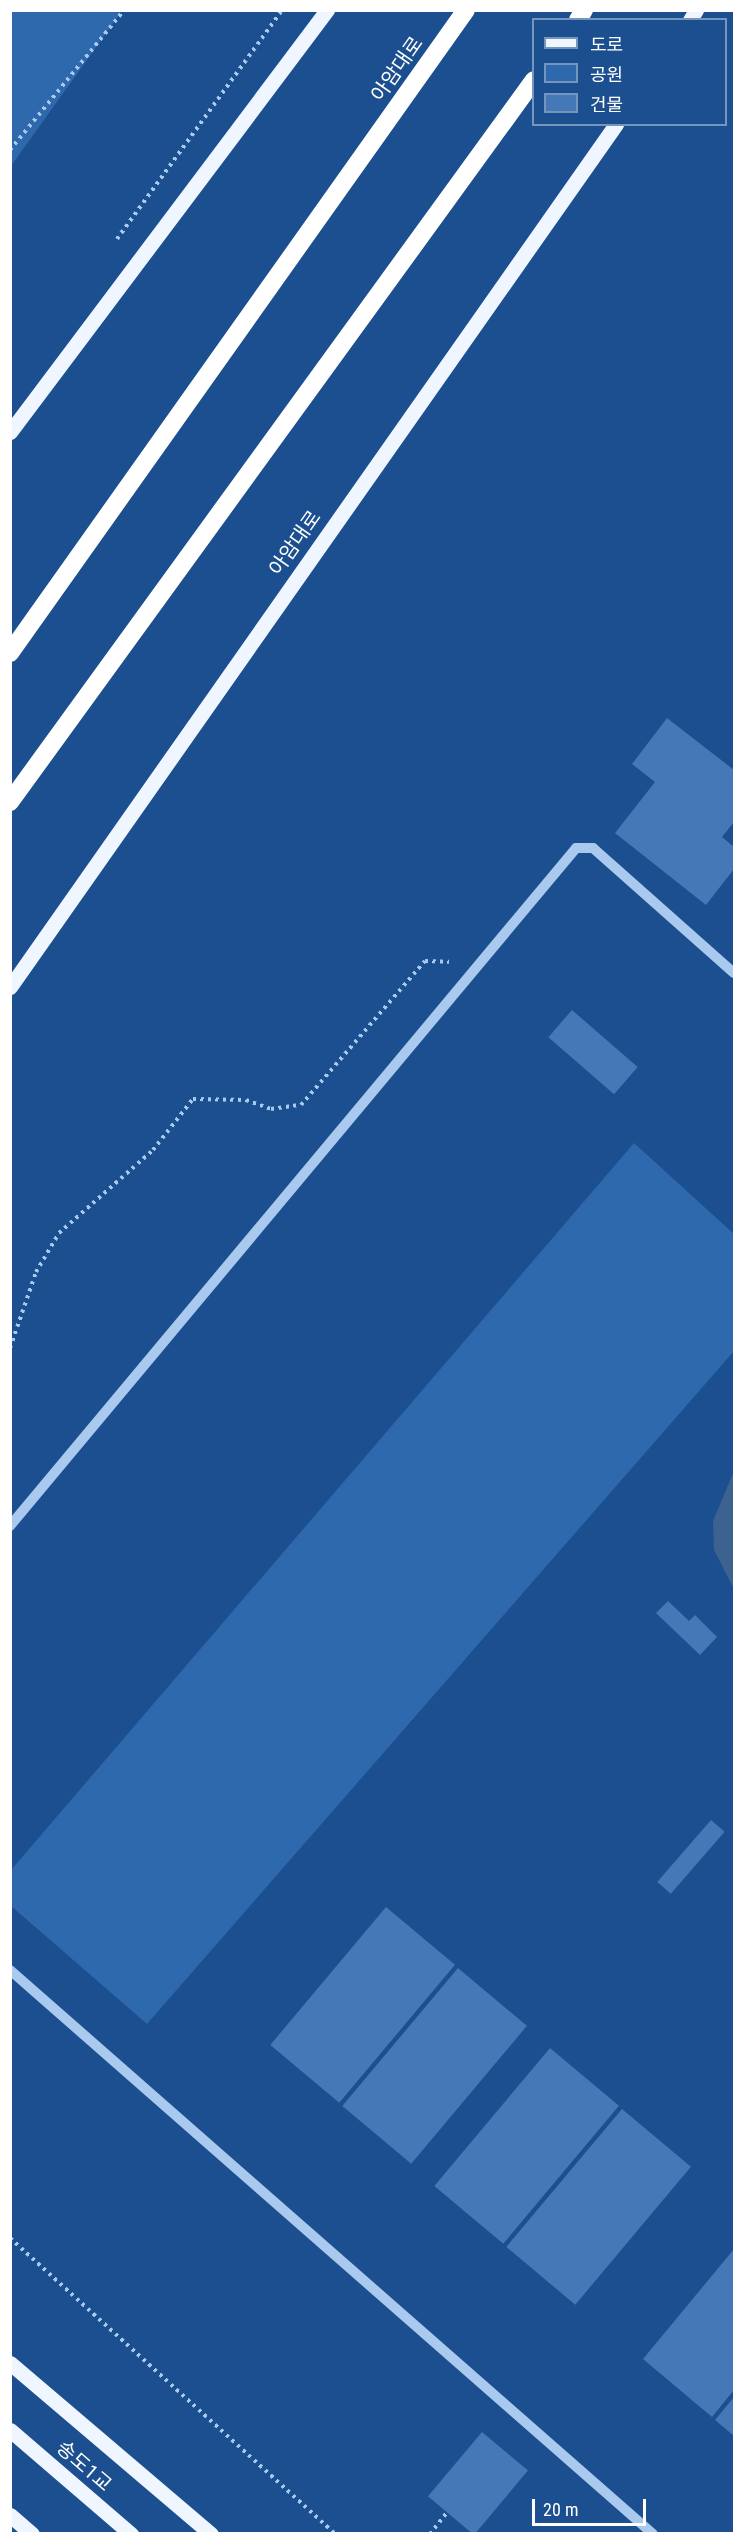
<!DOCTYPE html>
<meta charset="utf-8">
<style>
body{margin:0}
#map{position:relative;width:745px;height:2544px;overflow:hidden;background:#1b4f8f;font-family:"Roboto Condensed","Noto Sans KR",sans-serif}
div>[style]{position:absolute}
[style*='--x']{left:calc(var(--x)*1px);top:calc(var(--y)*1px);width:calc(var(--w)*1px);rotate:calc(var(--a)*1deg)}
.green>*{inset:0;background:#2e69ad}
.water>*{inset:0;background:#3c6290}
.building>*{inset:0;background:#4478b7;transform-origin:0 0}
.path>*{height:4px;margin-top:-2px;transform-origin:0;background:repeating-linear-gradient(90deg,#a9c9ee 0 3px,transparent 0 7.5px)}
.minor>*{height:10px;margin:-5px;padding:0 5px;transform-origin:5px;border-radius:5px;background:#a9c9ee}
.major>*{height:15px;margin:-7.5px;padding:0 7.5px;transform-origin:7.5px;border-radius:7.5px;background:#f0f6ff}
.highway>*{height:18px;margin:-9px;padding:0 9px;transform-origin:9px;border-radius:9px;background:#fff}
span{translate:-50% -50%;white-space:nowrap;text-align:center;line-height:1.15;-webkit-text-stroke:6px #1b4f8f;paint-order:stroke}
.street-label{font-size:20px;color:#fff}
.frame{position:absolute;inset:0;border:12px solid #fff;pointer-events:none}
.legend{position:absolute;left:532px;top:18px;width:195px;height:108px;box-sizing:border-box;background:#1b4f8f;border:2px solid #7695bc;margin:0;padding:8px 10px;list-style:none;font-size:18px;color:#fff}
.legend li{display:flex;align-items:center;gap:12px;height:30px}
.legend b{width:30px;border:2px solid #7695bc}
.scale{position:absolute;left:532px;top:2499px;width:114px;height:27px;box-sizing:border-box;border:3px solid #fff;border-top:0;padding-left:8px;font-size:18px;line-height:21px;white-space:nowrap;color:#fff;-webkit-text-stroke:4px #1b4f8f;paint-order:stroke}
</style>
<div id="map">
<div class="green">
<div style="clip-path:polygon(11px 10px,122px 11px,11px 166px,10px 11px)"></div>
<div style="clip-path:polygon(634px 1143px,734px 1234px,734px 1351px,147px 2024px,11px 1906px,11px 1870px)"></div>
</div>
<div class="water">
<div style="clip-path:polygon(734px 1471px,734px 1589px,714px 1550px,713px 1521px)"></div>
</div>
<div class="building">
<div style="clip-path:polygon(667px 718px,734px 770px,734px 822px,722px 837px,734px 847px,734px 869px,706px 905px,615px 833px,655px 782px,632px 764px)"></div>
<div style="left:572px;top:1010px;width:87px;height:36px;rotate:41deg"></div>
<div style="clip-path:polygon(668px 1601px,689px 1621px,695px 1615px,717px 1637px,700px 1655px,656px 1613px)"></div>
<div style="left:711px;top:1820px;width:18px;height:82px;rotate:41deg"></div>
<div style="left:386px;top:1907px;width:90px;height:180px;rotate:40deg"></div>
<div style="left:458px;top:1968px;width:90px;height:180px;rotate:40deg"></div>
<div style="left:550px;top:2048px;width:90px;height:180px;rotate:40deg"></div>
<div style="left:622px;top:2109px;width:90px;height:180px;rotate:40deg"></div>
<div style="clip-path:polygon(734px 2249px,734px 2390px,712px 2417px,643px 2359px)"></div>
<div style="clip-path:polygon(734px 2397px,734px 2436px,715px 2420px)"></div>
<div style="left:482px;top:2432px;width:60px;height:84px;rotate:40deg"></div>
</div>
<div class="path">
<div style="--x:10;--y:150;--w:181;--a:-50.8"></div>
<div style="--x:117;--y:239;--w:282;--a:-54.2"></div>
<div style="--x:10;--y:1348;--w:80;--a:-71.1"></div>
<div style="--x:36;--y:1272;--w:45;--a:-59.5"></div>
<div style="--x:59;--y:1233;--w:125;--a:-41.4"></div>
<div style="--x:153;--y:1150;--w:65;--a:-51.9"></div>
<div style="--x:193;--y:1099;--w:53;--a:1.1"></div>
<div style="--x:246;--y:1100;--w:27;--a:20"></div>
<div style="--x:271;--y:1109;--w:30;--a:-8"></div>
<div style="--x:301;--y:1105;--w:190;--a:-49.3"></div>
<div style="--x:425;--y:961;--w:24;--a:2"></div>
<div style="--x:10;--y:2238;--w:440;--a:42.3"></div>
<div style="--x:430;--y:2534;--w:28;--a:-52"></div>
</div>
<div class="minor">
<div style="--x:10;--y:1526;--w:883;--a:-50.14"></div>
<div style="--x:576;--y:848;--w:17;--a:0"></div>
<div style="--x:593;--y:848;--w:188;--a:41.6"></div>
<div style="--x:10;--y:1970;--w:855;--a:41.26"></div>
</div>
<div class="major">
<div style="--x:690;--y:20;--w:12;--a:-59"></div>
<div style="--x:10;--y:432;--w:528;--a:-53.09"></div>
<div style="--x:10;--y:987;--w:1055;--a:-54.92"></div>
<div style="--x:10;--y:2363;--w:264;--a:40.4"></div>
<div style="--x:10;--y:2430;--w:160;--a:40.7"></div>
<div style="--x:10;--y:2515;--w:29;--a:41"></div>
</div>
<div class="highway">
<div style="--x:578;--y:20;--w:12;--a:-59"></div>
<div style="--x:10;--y:653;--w:788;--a:-54.66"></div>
<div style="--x:10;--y:802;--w:892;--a:-54.03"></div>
</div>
<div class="street-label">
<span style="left:397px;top:69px;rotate:-55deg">아암대로</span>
<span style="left:295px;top:543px;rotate:-55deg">아암대로</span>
<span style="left:84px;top:2466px;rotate:41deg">송도1교</span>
</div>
<div class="frame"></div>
<ul class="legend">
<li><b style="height:8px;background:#f0f6ff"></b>도로</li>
<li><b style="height:16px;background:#2e69ad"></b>공원</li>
<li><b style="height:16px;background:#4478b7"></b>건물</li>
</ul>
<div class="scale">20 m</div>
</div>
